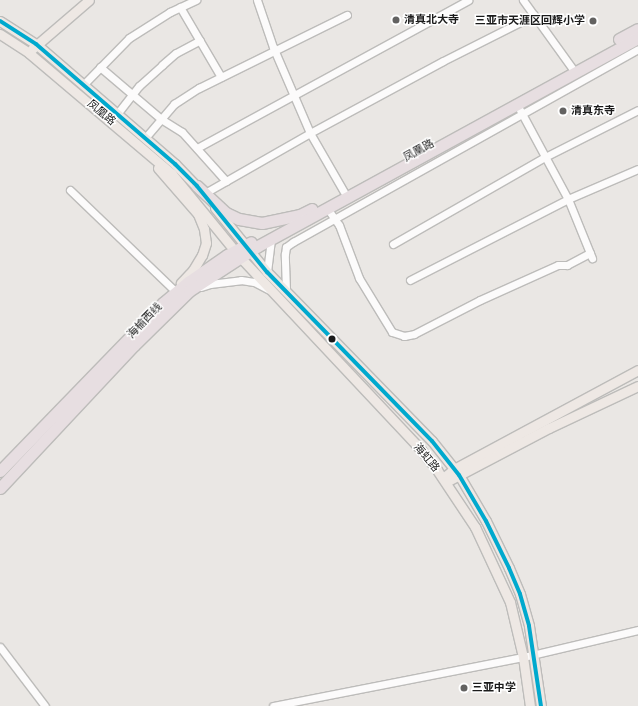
<!DOCTYPE html>
<meta charset="utf-8">
<style>
body{margin:0}
#map{position:relative;width:638px;height:706px;overflow:hidden;background:#eae7e4;font-family:Figtree,"Noto Sans SC",sans-serif}
div>[style]{position:absolute}
[style*='--x']{left:calc(var(--x)*1px);top:calc(var(--y)*1px);width:calc(var(--w)*1px);rotate:calc(var(--a)*1deg)}
.roads{filter:drop-shadow(1px 0 #bdbcba) drop-shadow(-1px 0 #bdbcba) drop-shadow(0 1px #bdbcba) drop-shadow(0 -1px #bdbcba)}
.minor>*{height:7px;margin:-3.5px;padding:0 3.5px;transform-origin:3.5px;border-radius:3.5px;background:#fcfbfb}
.major>*{height:9px;margin:-4.5px;padding:0 4.5px;transform-origin:4.5px;border-radius:4.5px;background:#eee8e4}
.highway>*{height:11px;margin:-5.5px;padding:0 5.5px;transform-origin:5.5px;border-radius:5.5px;background:#e7dee1}
.bus-1>*{height:4px;margin:-2px;padding:0 2px;transform-origin:2px;border-radius:2px;background:#00a9ce}
.dots>*{width:11px;height:11px;translate:-50% -50%;box-sizing:border-box;border:2px solid #fff;border-radius:50%}
span{translate:-50% -50%;white-space:nowrap;text-align:center;line-height:1.15;-webkit-text-stroke:3px #fff;paint-order:stroke}
.poi-label{font-size:11px;color:#1b1b1b;font-weight:700}
.left{translate:0 -50%;text-align:left}
.right{translate:-100% -50%;text-align:right}
.street-label{font-size:11px;color:#1b1b1b}
</style>
<div id="map">
<div class="roads">
<div class="minor">
<div style="--x:257;--y:0;--w:50;--a:71.2"></div>
<div style="--x:273;--y:47;--w:94;--a:66.7"></div>
<div style="--x:310;--y:133;--w:68;--a:60"></div>
<div style="--x:523;--y:0;--w:89;--a:54.2"></div>
<div style="--x:180;--y:7;--w:81;--a:59.6"></div>
<div style="--x:100;--y:67;--w:80;--a:40.4"></div>
<div style="--x:161;--y:119;--w:25;--a:32"></div>
<div style="--x:182;--y:132;--w:66;--a:48.1"></div>
<div style="--x:83;--y:85;--w:66;--a:-45.6"></div>
<div style="--x:129;--y:38;--w:49;--a:-32.4"></div>
<div style="--x:170;--y:12;--w:29;--a:-25"></div>
<div style="--x:520;--y:110;--w:101;--a:61.7"></div>
<div style="--x:568;--y:199;--w:64;--a:67.9"></div>
<div style="--x:117;--y:114;--w:36;--a:-52"></div>
<div style="--x:139;--y:86;--w:31;--a:-42"></div>
<div style="--x:162;--y:65;--w:18;--a:-41"></div>
<div style="--x:176;--y:53;--w:27;--a:-28"></div>
<div style="--x:145;--y:138;--w:45;--a:-49.5"></div>
<div style="--x:174;--y:104;--w:30;--a:-33"></div>
<div style="--x:199;--y:88;--w:165;--a:-26.3"></div>
<div style="--x:197;--y:148;--w:309;--a:-28.6"></div>
<div style="--x:70;--y:190;--w:144;--a:43.9"></div>
<div style="--x:205;--y:193;--w:121;--a:-29.7"></div>
<div style="--x:310;--y:133;--w:151;--a:-28.4"></div>
<div style="--x:443;--y:61;--w:102;--a:-26.8"></div>
<div style="--x:327;--y:208;--w:21;--a:55"></div>
<div style="--x:339;--y:225;--w:57;--a:69.3"></div>
<div style="--x:359;--y:278;--w:63;--a:58.6"></div>
<div style="--x:392;--y:332;--w:13;--a:18"></div>
<div style="--x:404;--y:336;--w:10;--a:-11"></div>
<div style="--x:414;--y:334;--w:74;--a:-27.3"></div>
<div style="--x:480;--y:300;--w:85;--a:-24.2"></div>
<div style="--x:558;--y:265;--w:9;--a:0"></div>
<div style="--x:567;--y:265;--w:26;--a:-28"></div>
<div style="--x:393;--y:244;--w:175;--a:-29.8"></div>
<div style="--x:545;--y:157;--w:104;--a:-26.8"></div>
<div style="--x:267;--y:272;--w:33;--a:-83"></div>
<div style="--x:410;--y:280;--w:178;--a:-27.1"></div>
<div style="--x:568;--y:199;--w:76;--a:-23.2"></div>
<div style="--x:201;--y:287;--w:9;--a:-18"></div>
<div style="--x:210;--y:284;--w:31;--a:-7"></div>
<div style="--x:241;--y:280;--w:13;--a:9"></div>
<div style="--x:254;--y:282;--w:16;--a:27"></div>
<div style="--x:286;--y:290;--w:36;--a:-92"></div>
<div style="--x:285;--y:254;--w:7;--a:-82"></div>
<div style="--x:286;--y:247;--w:9;--a:-36"></div>
<div style="--x:293;--y:242;--w:395;--a:-29.2"></div>
<div style="--x:0;--y:647;--w:74;--a:52.7"></div>
<div style="--x:273;--y:706;--w:255;--a:-11.1"></div>
<div style="--x:523;--y:657;--w:118;--a:-13.2"></div>
</div>
<div class="major">
<div style="--x:0;--y:21;--w:43;--a:32.6"></div>
<div style="--x:36;--y:44;--w:184;--a:40.8"></div>
<div style="--x:175;--y:164;--w:36;--a:46"></div>
<div style="--x:0;--y:34;--w:35;--a:33"></div>
<div style="--x:29;--y:53;--w:187;--a:40.2"></div>
<div style="--x:172;--y:174;--w:107;--a:50.7"></div>
<div style="--x:240;--y:257;--w:265;--a:46.8"></div>
<div style="--x:421;--y:450;--w:26;--a:51"></div>
<div style="--x:437;--y:470;--w:69;--a:56.3"></div>
<div style="--x:475;--y:527;--w:83;--a:65"></div>
<div style="--x:510;--y:602;--w:57;--a:76.7"></div>
<div style="--x:523;--y:657;--w:49;--a:81.9"></div>
<div style="--x:32;--y:49;--w:75;--a:-40.7"></div>
<div style="--x:158;--y:168;--w:61;--a:49"></div>
<div style="--x:198;--y:214;--w:16;--a:68"></div>
<div style="--x:204;--y:229;--w:14;--a:82"></div>
<div style="--x:206;--y:243;--w:13;--a:108"></div>
<div style="--x:202;--y:255;--w:17;--a:121"></div>
<div style="--x:193;--y:270;--w:18;--a:133"></div>
<div style="--x:215;--y:208;--w:82;--a:50.9"></div>
<div style="--x:267;--y:272;--w:236;--a:45.7"></div>
<div style="--x:432;--y:441;--w:43;--a:51.5"></div>
<div style="--x:459;--y:475;--w:53;--a:59.6"></div>
<div style="--x:486;--y:521;--w:52;--a:63.9"></div>
<div style="--x:509;--y:568;--w:28;--a:67"></div>
<div style="--x:520;--y:594;--w:33;--a:74"></div>
<div style="--x:529;--y:626;--w:81;--a:81.5"></div>
<div style="--x:443;--y:478;--w:14;--a:-39"></div>
<div style="--x:454;--y:469;--w:209;--a:-28.3"></div>
<div style="--x:446;--y:482;--w:116;--a:-27.7"></div>
<div style="--x:549;--y:428;--w:98;--a:-25.3"></div>
</div>
<div class="highway">
<div style="--x:619;--y:39;--w:21;--a:-28"></div>
<div style="--x:197;--y:186;--w:40;--a:43"></div>
<div style="--x:226;--y:213;--w:14;--a:25"></div>
<div style="--x:239;--y:219;--w:23;--a:10"></div>
<div style="--x:262;--y:223;--w:39;--a:-12"></div>
<div style="--x:300;--y:215;--w:13;--a:-27"></div>
<div style="--x:0;--y:471;--w:234;--a:-45.9"></div>
<div style="--x:163;--y:303;--w:33;--a:-40"></div>
<div style="--x:188;--y:282;--w:47;--a:-34.7"></div>
<div style="--x:227;--y:255;--w:27;--a:-28"></div>
<div style="--x:0;--y:488;--w:196;--a:-46.9"></div>
<div style="--x:134;--y:345;--w:77;--a:-44.5"></div>
<div style="--x:189;--y:291;--w:82;--a:-33.1"></div>
<div style="--x:258;--y:246;--w:433;--a:-28.7"></div>
</div>
</div>
<div class="bus-1">
<div style="--x:0;--y:21;--w:43;--a:32.6"></div>
<div style="--x:36;--y:44;--w:184;--a:40.8"></div>
<div style="--x:175;--y:164;--w:31;--a:45"></div>
<div style="--x:197;--y:186;--w:111;--a:50.9"></div>
<div style="--x:267;--y:272;--w:236;--a:45.7"></div>
<div style="--x:432;--y:441;--w:43;--a:51.5"></div>
<div style="--x:459;--y:475;--w:53;--a:59.6"></div>
<div style="--x:486;--y:521;--w:52;--a:63.9"></div>
<div style="--x:509;--y:568;--w:28;--a:67"></div>
<div style="--x:520;--y:594;--w:33;--a:74"></div>
<div style="--x:529;--y:626;--w:81;--a:81.5"></div>
</div>
<div class="dots">
<div style="left:396px;top:20px;background:#636261"></div>
<div style="left:593px;top:21px;background:#636261"></div>
<div style="left:563px;top:111px;background:#636261"></div>
<div style="left:332px;top:339px;background:#1b1b1b"></div>
<div style="left:464px;top:688px;background:#636261"></div>
</div>
<div class="poi-label">
<span class="left" style="left:404px;top:20px">清真北大寺</span>
<span class="right" style="left:585px;top:21px">三亚市天涯区回辉小学</span>
<span class="left" style="left:571px;top:111px">清真东寺</span>
<span class="left" style="left:472px;top:688px">三亚中学</span>
</div>
<div class="street-label">
<span style="left:101px;top:113px;rotate:40deg">凤凰路</span>
<span style="left:419px;top:151px;rotate:-29deg">凤凰路</span>
<span style="left:145px;top:321px;rotate:-46deg">海榆西线</span>
<span style="left:426px;top:458px;rotate:50deg">海虹路</span>
</div>
</div>
